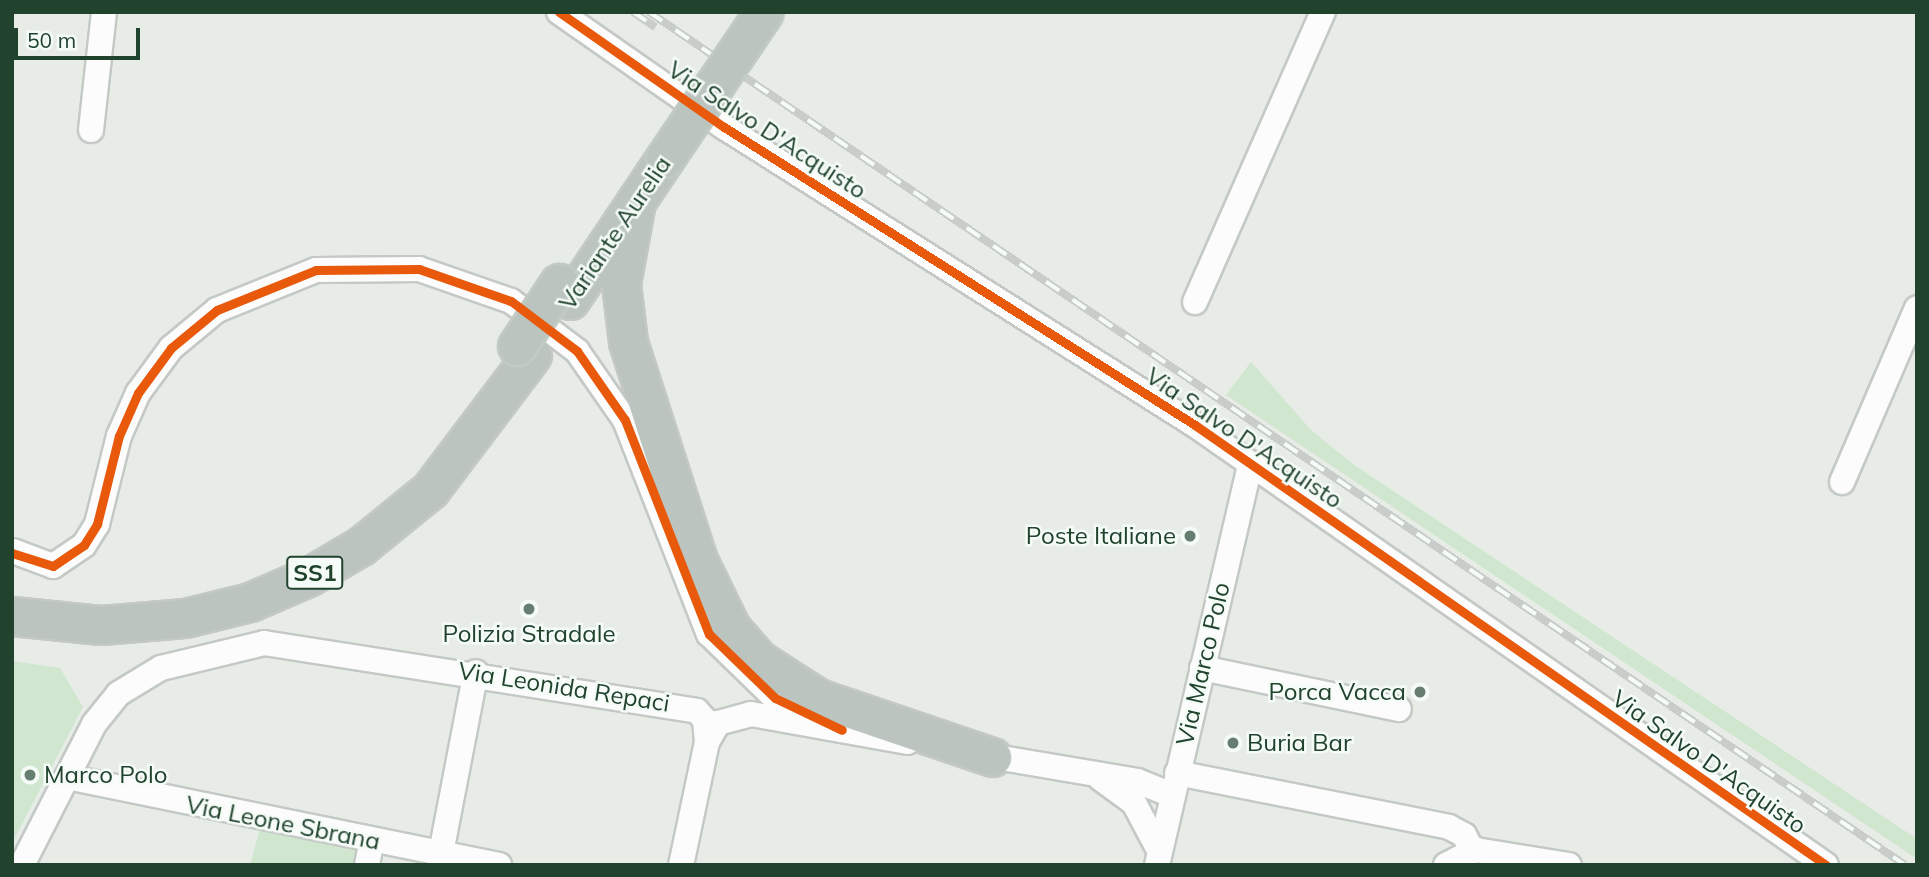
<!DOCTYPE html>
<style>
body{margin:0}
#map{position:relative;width:1929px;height:877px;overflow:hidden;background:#e7ece7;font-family:Mulish,sans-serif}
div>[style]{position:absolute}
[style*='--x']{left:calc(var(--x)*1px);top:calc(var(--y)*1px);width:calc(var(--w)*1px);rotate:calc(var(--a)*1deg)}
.green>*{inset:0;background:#d0e6cf}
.roads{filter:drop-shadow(2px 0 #c4c9c5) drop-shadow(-2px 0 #c4c9c5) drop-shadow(0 2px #c4c9c5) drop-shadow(0 -2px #c4c9c5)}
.minor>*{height:24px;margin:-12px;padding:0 12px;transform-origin:12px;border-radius:12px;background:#fbfcfb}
.highway>*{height:37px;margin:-18.5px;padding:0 18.5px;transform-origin:18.5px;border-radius:18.5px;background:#bbc4bf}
.rail>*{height:8px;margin-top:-4px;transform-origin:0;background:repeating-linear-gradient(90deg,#f5fbf6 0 16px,#c8cdc9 0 32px);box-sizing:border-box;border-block:2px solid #c8cdc9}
.bridges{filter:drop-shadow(2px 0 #c1cbc4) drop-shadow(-2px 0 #c1cbc4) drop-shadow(0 2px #c1cbc4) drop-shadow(0 -2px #c1cbc4)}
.highway-bridge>*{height:37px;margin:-18.5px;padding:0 18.5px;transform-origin:18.5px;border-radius:18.5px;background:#bbc4bf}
.cycleway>*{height:9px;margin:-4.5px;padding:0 4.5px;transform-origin:4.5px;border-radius:4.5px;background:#e8590c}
.dots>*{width:19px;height:19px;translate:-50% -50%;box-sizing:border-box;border:4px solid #f5fbf6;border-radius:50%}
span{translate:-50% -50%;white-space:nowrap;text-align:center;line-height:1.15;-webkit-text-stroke:5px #f5fbf6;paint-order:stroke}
.shield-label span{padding:2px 5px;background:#f5fbf6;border:2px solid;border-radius:5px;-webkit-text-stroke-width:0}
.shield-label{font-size:23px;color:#21432e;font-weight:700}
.street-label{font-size:24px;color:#21432e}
.poi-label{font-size:24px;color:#21432e}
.right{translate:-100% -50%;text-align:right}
.left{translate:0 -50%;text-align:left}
.frame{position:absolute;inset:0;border:14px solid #21432e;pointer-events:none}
.scale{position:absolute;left:14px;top:28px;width:126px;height:32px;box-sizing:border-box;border:4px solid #21432e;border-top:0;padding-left:9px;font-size:21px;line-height:24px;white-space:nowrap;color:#21432e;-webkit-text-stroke:5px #f5fbf6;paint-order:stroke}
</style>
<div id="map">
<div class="green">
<div style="clip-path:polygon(1251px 362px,1311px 430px,1354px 465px,1917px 839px,1917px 859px,1226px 395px)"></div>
<div style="clip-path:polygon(12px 661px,60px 668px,83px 707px,12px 843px)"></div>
<div style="clip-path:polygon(260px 829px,361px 850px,357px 865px,250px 865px)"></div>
</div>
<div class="roads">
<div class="minor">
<div style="--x:559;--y:12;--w:201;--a:34.9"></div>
<div style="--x:724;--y:127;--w:557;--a:32.32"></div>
<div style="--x:1195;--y:425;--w:769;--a:34.89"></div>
<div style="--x:91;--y:130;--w:119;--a:-83.7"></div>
<div style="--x:1195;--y:302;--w:317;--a:-66.2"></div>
<div style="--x:1842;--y:482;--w:189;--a:-66.7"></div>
<div style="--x:13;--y:551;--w:43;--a:20.6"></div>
<div style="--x:53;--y:566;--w:37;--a:-34"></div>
<div style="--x:84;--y:545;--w:25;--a:-58"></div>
<div style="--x:97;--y:524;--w:91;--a:-76"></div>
<div style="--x:119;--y:436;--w:47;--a:-66.2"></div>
<div style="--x:138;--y:393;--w:56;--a:-53.7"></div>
<div style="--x:171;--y:348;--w:60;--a:-39.6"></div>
<div style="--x:217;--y:310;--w:107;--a:-22"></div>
<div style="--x:316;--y:270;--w:103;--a:-0.6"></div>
<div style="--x:419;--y:269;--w:97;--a:19.2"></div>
<div style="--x:511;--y:301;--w:83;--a:37.1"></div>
<div style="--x:577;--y:351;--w:84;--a:55.2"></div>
<div style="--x:625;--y:420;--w:230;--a:68.6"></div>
<div style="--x:709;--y:634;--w:92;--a:44.1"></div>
<div style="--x:775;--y:698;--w:74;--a:25.5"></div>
<div style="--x:1202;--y:668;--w:201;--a:11.8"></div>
<div style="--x:707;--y:742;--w:22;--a:-60"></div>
<div style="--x:718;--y:723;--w:34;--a:-15"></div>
<div style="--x:751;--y:714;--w:159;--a:10.1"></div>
<div style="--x:978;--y:754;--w:161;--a:9.6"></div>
<div style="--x:1137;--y:781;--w:38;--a:22"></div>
<div style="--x:1177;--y:773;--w:277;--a:11.2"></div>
<div style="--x:1449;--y:827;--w:17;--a:28"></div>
<div style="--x:1464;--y:835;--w:17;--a:62"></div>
<div style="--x:67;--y:777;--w:441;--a:11.5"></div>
<div style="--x:1100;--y:778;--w:42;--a:36.3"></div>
<div style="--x:1134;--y:803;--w:55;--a:62"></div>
<div style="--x:441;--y:853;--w:184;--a:-79.1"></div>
<div style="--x:22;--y:865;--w:158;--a:-62.9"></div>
<div style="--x:94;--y:724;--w:38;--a:-51"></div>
<div style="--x:118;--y:694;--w:50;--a:-31.2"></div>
<div style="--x:161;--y:668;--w:106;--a:-13.6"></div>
<div style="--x:264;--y:643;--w:438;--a:8.9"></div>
<div style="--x:697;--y:711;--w:12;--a:48"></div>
<div style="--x:705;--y:720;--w:22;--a:85"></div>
<div style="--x:707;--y:742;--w:126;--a:101.9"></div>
<div style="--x:367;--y:865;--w:25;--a:-79"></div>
<div style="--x:1157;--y:865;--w:412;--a:-76.9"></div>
<div style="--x:1446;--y:865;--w:34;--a:-27"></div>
<div style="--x:1476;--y:850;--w:94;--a:9.2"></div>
</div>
<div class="highway">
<div style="--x:636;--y:202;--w:83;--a:100.4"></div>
<div style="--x:621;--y:284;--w:58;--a:83.1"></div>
<div style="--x:628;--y:342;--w:229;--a:72.2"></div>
<div style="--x:698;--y:560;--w:76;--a:64.1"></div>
<div style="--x:731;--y:628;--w:43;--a:48.8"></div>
<div style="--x:759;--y:660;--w:70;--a:32.8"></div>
<div style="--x:818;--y:698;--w:184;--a:18.7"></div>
<div style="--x:570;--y:300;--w:171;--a:-56.2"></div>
<div style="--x:12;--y:616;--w:89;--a:5.8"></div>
<div style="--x:101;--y:625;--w:84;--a:-4.8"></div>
<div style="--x:185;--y:618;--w:67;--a:-13.8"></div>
<div style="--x:250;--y:602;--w:65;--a:-23.4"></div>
<div style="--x:310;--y:576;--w:59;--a:-30.5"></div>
<div style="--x:361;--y:546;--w:89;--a:-39.1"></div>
<div style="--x:430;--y:490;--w:169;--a:-52.9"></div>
</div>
</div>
<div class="rail">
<div style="--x:633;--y:12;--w:27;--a:34"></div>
<div style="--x:649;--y:12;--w:1518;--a:34.18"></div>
</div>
<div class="bridges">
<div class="highway-bridge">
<div style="--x:665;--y:158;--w:176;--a:-55.9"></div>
<div style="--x:517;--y:346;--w:76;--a:-56.3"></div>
</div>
</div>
<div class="cycleway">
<div style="--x:559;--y:12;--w:201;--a:34.9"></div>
<div style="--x:724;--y:127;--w:557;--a:32.32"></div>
<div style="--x:1195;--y:425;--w:769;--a:34.89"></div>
<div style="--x:12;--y:553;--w:43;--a:17.6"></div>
<div style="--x:53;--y:566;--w:37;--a:-34"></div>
<div style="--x:84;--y:545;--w:25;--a:-58"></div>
<div style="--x:97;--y:524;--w:91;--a:-76"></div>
<div style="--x:119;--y:436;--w:47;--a:-66.2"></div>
<div style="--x:138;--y:393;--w:56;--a:-53.7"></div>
<div style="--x:171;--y:348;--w:60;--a:-39.6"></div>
<div style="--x:217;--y:310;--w:107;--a:-22"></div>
<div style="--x:316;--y:270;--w:103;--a:-0.6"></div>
<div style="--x:419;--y:269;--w:97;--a:19.2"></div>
<div style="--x:511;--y:301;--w:83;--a:37.1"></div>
<div style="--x:577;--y:351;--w:84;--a:55.2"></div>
<div style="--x:625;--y:420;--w:230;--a:68.6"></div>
<div style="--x:709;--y:634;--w:92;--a:44.1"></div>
<div style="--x:775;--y:698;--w:74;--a:25.5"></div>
</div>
<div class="dots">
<div style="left:1190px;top:536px;background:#667e6f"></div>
<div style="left:529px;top:609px;background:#667e6f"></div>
<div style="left:1420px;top:692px;background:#667e6f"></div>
<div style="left:1233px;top:743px;background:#667e6f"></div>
<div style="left:30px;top:775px;background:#667e6f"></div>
</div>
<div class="shield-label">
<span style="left:315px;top:573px">SS1</span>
</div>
<div class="street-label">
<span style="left:767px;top:130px;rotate:33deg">Via Salvo D'Acquisto</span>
<span style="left:615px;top:233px;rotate:-56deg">Variante Aurelia</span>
<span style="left:1244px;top:438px;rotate:34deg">Via Salvo D'Acquisto</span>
<span style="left:1203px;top:664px;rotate:-77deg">Via Marco Polo</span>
<span style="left:564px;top:687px;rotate:9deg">Via Leonida Repaci</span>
<span style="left:1709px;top:762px;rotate:35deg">Via Salvo D'Acquisto</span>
<span style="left:283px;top:823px;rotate:11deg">Via Leone Sbrana</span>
</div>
<div class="poi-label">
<span class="right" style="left:1176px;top:536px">Poste Italiane</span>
<span style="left:529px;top:634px">Polizia Stradale</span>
<span class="right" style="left:1406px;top:692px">Porca Vacca</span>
<span class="left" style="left:1247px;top:743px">Buria Bar</span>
<span class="left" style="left:44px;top:775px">Marco Polo</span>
</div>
<div class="frame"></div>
<div class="scale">50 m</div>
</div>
